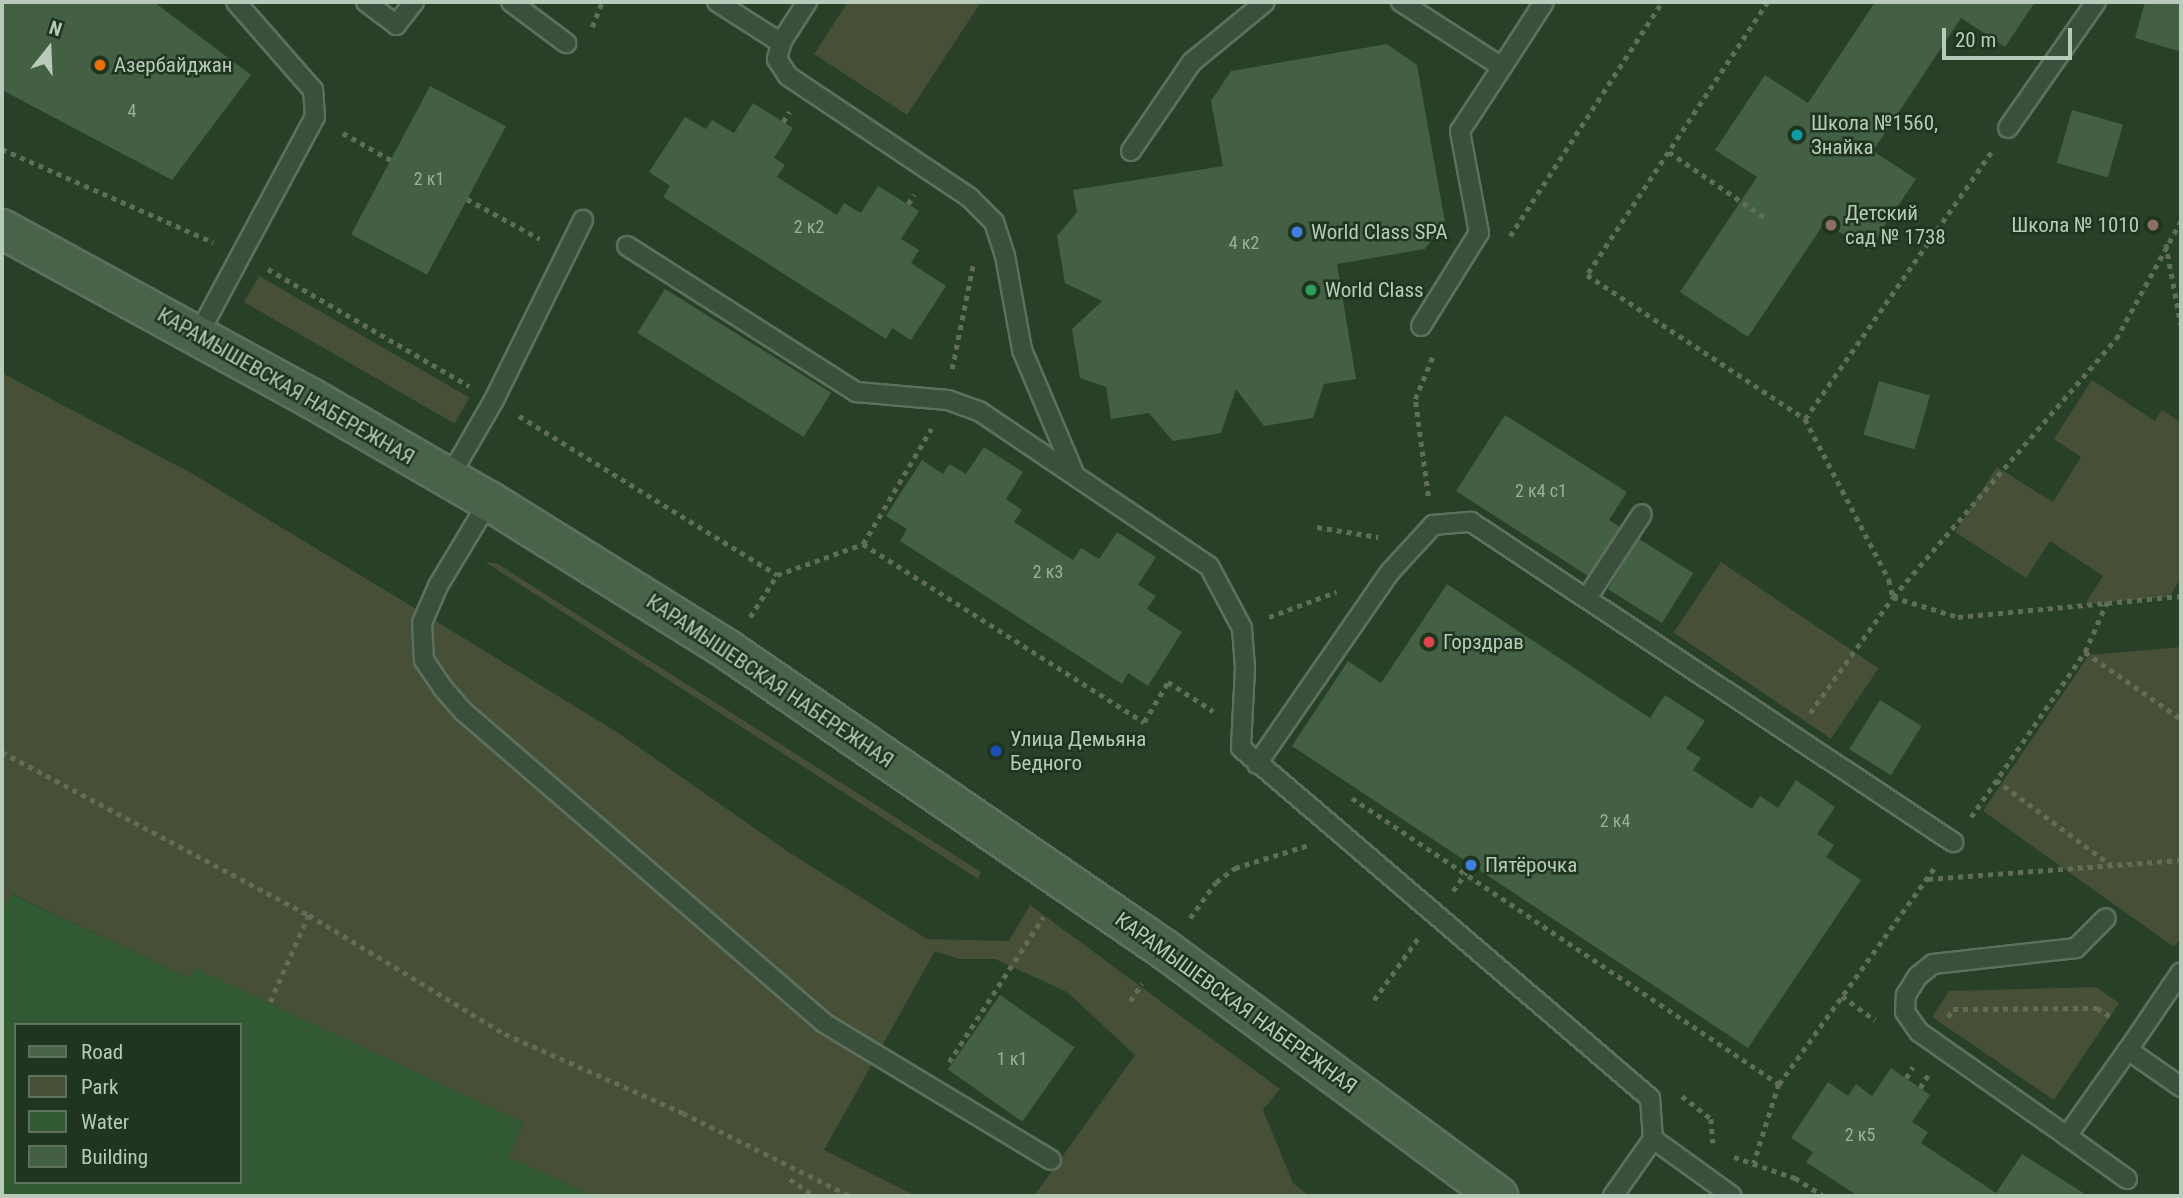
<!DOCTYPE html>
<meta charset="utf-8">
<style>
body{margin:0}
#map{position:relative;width:2183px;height:1198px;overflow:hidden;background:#274027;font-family:"Roboto Condensed",sans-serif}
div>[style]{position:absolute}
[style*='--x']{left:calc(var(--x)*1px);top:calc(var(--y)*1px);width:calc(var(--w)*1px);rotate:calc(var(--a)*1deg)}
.green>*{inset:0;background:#474f36;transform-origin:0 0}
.water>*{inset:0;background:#315a32}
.building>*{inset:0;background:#435f44;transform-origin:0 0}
.path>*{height:4.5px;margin-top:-2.25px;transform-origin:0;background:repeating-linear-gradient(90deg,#606d57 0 5px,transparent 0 10px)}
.roads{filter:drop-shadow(2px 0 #5c705d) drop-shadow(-2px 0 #5c705d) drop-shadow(0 2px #5c705d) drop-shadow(0 -2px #5c705d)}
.lane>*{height:18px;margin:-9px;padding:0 9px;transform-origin:9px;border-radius:9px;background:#3b503c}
.secondary>*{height:38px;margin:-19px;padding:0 19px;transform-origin:19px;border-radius:19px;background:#49634b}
.dots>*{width:19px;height:19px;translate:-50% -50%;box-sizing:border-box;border:4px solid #203520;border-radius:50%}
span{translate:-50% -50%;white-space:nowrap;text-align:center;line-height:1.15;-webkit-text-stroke:5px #203520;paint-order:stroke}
.number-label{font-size:18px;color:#9baf9c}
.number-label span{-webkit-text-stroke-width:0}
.poi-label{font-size:21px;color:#b8cab9}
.left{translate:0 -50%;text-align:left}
.right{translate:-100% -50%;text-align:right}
.street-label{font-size:21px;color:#b8cab9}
.frame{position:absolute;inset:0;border:4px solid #b8cab9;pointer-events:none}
.legend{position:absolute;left:14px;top:1023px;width:228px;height:161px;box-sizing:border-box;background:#203520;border:2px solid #5d715d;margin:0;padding:9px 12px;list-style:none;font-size:21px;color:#b8cab9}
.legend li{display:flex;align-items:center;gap:14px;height:35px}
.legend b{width:35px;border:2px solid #5d715d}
.north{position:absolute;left:14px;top:14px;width:70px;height:70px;-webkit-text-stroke:5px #203520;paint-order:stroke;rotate:18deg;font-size:19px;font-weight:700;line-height:28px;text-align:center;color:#b8cab9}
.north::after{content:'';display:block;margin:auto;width:24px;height:32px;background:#b8cab9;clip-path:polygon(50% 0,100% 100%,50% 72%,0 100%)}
.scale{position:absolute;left:1942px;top:28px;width:130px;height:32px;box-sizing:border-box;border:4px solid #b8cab9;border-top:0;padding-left:9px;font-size:21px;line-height:24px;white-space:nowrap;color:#b8cab9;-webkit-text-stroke:5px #203520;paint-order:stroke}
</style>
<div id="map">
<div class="green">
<div style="clip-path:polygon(848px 2px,981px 2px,907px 115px,814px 54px)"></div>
<div style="left:259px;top:276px;width:243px;height:30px;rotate:30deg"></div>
<div style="clip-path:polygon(2px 373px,193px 474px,403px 601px,620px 734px,790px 853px,927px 939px,1009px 941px,1030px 905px,1280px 1089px,1263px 1110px,1293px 1183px,1309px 1196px,1034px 1196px,1135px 1055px,1067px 992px,995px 959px,958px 959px,935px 951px,824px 1150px,916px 1196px,594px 1196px,508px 1157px,524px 1123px,195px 969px,190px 978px,12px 894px,2px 911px)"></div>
<div style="clip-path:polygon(2092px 380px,2155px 421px,2162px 410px,2181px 423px,2181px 578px,2169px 597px,2085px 604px,2103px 576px,2050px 541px,2026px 578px,1955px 532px,1997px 467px,2053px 502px,2081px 457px,2054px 439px)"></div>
<div style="clip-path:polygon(485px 562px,498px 564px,981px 872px,978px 879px)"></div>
<div style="left:1721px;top:562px;width:190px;height:85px;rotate:34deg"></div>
<div style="clip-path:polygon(2181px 647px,2181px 937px,2174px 947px,1983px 811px,2089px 655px)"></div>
<div style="clip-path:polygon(2096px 987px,2119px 1003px,2054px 1100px,1932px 1017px,1949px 991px)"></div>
</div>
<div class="water">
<div style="clip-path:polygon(evenodd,11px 894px,190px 978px,195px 968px,524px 1123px,508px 1157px,594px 1196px,2px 1196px,2px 911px,11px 894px,16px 1025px,240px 1025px,240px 1182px,16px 1182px,16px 1025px)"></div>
</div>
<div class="building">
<div style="clip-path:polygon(2px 2px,154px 2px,251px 75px,172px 180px,2px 90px)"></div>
<div style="clip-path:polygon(1875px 2px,2035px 2px,2005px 47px,1961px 18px,1873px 151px,1916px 179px,1868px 251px,1825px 222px,1748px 337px,1680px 292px,1757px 177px,1715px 150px,1765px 75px,1808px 103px)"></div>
<div style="clip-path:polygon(2145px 2px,2181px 2px,2181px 52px,2135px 38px)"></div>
<div style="clip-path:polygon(1387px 44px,1417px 65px,1445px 222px,1425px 249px,1337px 264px,1356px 379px,1324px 384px,1313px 418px,1264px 426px,1236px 389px,1221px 433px,1173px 441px,1149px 413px,1111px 419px,1106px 387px,1080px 378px,1072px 329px,1102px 301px,1065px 283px,1057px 236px,1077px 212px,1073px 190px,1223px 166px,1211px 101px,1231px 71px)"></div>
<div style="left:430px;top:86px;width:86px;height:168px;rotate:28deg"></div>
<div style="clip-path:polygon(753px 103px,793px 128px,774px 158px,785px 165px,777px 177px,837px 215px,844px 203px,861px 213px,878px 186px,919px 211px,901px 239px,919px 250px,911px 263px,946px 286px,911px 340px,892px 328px,886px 339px,663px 197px,670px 186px,649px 172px,685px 117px,706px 129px,712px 120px,734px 133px)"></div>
<div style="left:2072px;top:110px;width:53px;height:55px;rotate:16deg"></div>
<div style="left:665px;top:289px;width:196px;height:52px;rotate:32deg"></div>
<div style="left:1879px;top:381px;width:53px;height:56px;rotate:16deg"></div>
<div style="clip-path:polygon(1505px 415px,1627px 492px,1609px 520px,1620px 527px,1588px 576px,1456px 491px)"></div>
<div style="clip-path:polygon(984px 447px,1023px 472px,1006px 499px,1022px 510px,1014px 522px,1073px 560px,1081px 548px,1099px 559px,1117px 532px,1156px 557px,1138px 585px,1156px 596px,1147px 609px,1182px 632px,1148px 686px,1128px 673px,1122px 684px,900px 541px,907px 529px,886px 516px,922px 460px,943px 474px,949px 464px,966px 474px)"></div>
<div style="left:1639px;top:539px;width:64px;height:59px;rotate:32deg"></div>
<div style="clip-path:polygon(1447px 584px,1650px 718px,1665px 695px,1705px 721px,1686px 749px,1701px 758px,1693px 770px,1752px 809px,1760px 796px,1778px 808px,1796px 780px,1835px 807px,1817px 834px,1834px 845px,1826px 857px,1861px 880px,1748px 1048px,1292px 746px,1348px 661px,1381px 683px)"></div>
<div style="left:1880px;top:700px;width:49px;height:58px;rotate:32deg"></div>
<div style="left:1000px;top:995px;width:91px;height:91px;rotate:35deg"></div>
<div style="clip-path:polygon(1891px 1068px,1930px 1095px,1912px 1122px,1928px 1132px,1921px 1143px,1996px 1193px,2022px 1154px,2088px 1196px,1858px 1196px,1806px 1162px,1813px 1152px,1791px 1138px,1828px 1082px,1848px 1096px,1856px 1084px,1872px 1096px)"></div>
</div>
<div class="path">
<div style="--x:1768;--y:2;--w:328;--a:123.5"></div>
<div style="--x:1587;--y:275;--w:261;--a:33.4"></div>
<div style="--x:1805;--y:419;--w:327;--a:-55.1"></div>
<div style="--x:592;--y:27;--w:27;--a:-68"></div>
<div style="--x:783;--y:122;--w:12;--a:-59"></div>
<div style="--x:343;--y:133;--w:55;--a:29.4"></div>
<div style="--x:2;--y:149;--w:231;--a:23.8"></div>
<div style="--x:1669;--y:152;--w:119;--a:34.4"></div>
<div style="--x:467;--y:199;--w:83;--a:28.7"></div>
<div style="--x:908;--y:204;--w:11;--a:-56"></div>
<div style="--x:1510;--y:236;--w:279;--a:-57"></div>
<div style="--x:2166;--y:244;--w:82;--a:79.5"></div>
<div style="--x:268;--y:269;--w:233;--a:30.2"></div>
<div style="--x:952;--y:369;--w:106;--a:-78.6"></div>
<div style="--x:519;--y:416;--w:303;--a:31.6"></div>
<div style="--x:1805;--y:419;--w:182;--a:62.4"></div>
<div style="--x:1889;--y:580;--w:17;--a:77"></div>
<div style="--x:1428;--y:496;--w:98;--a:-97.6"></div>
<div style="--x:1415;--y:399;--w:47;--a:-67.3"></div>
<div style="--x:1317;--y:527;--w:62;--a:9.3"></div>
<div style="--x:863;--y:544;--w:333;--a:32.4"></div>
<div style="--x:1144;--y:722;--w:47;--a:-59"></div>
<div style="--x:1168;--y:682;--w:54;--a:32.8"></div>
<div style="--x:1893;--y:597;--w:68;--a:17.1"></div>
<div style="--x:1958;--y:617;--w:224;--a:-5.4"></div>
<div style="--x:750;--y:617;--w:50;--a:-57.3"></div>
<div style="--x:777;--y:575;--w:91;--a:-19.8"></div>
<div style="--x:863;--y:544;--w:134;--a:-59.4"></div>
<div style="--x:1269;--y:617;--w:72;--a:-20.5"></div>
<div style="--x:2085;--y:652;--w:117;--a:34.9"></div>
<div style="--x:1810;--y:713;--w:143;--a:-54.4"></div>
<div style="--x:1893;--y:597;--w:341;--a:-49.2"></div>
<div style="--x:2116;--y:339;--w:135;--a:-61.2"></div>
<div style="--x:2;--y:752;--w:348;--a:28"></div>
<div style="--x:309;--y:915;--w:96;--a:113.9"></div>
<div style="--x:1996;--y:780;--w:143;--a:36.5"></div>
<div style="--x:1352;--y:798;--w:514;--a:33.81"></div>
<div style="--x:1779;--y:1084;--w:83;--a:107.6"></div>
<div style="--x:1971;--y:817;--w:201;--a:-55.4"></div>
<div style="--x:2085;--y:652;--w:55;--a:-66.3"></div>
<div style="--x:1928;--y:879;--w:254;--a:-4.3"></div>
<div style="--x:1453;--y:891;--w:32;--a:-55"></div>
<div style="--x:309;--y:915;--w:229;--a:31.3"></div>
<div style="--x:505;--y:1034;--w:195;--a:23.9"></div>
<div style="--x:683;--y:1113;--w:186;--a:26.4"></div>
<div style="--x:1190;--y:918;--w:44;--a:-54.2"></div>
<div style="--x:1216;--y:882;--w:24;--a:-36"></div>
<div style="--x:1235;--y:868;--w:77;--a:-17.3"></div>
<div style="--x:1842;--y:996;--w:41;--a:36"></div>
<div style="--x:1374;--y:1000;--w:76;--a:-54.6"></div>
<div style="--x:1130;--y:1001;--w:21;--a:-55"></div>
<div style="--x:1948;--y:1017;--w:9;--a:-58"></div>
<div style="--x:1953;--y:1009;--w:144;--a:-0.4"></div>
<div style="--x:2097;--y:1008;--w:20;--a:33"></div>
<div style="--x:949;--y:1062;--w:173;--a:-57"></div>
<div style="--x:1906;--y:1078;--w:13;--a:-58"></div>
<div style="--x:1779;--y:1084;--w:267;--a:-54.3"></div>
<div style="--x:1920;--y:1088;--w:15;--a:-58"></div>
<div style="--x:1682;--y:1096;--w:37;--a:38"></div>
<div style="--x:1711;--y:1119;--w:24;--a:85"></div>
<div style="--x:1734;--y:1157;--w:65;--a:19"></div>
<div style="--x:1795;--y:1178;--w:34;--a:32"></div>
<div style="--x:790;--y:1179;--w:29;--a:35"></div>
</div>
<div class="roads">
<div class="lane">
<div style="--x:366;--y:2;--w:38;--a:37"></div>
<div style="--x:396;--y:25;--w:29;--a:-52"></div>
<div style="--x:511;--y:2;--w:69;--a:36.7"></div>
<div style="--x:717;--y:2;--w:76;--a:32.6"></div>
<div style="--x:807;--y:2;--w:46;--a:122.7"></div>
<div style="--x:782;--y:41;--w:19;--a:106"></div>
<div style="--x:777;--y:59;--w:20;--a:57"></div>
<div style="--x:788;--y:76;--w:219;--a:33.8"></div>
<div style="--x:970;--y:198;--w:34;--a:45"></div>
<div style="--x:994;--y:222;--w:36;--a:72"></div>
<div style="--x:1005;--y:256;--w:96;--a:79.7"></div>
<div style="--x:1022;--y:350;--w:134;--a:67.1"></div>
<div style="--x:1401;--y:2;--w:120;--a:32.8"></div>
<div style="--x:1502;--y:67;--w:77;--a:-57.1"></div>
<div style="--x:2008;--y:128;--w:154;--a:-55.1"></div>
<div style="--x:1131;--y:151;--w:108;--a:-55.6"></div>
<div style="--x:1192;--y:62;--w:94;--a:-39.4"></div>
<div style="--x:627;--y:246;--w:272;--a:32.5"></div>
<div style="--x:856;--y:392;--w:92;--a:5"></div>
<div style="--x:948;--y:400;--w:33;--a:20"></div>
<div style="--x:979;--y:411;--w:277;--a:34"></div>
<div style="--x:1209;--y:566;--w:70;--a:62"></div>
<div style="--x:1242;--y:628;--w:40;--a:85.7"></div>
<div style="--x:1245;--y:668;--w:80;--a:92.9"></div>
<div style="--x:1241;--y:748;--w:538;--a:40.56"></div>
<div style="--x:1650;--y:1098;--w:41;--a:85.8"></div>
<div style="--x:1421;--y:326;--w:110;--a:-58.1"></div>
<div style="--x:1479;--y:233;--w:104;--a:-100.6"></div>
<div style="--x:1460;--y:131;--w:77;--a:-56.7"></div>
<div style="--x:198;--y:335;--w:247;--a:-61.8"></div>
<div style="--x:315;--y:117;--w:27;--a:-94"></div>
<div style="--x:313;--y:90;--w:117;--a:-131.2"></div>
<div style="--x:449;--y:478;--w:90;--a:-60"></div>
<div style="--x:494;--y:400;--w:201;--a:-63.7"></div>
<div style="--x:489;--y:501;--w:99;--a:121"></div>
<div style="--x:438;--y:586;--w:40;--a:113.4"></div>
<div style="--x:422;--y:623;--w:37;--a:87"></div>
<div style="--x:424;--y:660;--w:32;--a:56"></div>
<div style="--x:442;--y:687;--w:33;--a:49"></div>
<div style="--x:464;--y:712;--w:476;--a:40.8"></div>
<div style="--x:824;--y:1023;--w:265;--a:31.1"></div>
<div style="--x:1587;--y:598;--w:100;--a:-56.8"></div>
<div style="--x:1257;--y:764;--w:234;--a:-55.3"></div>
<div style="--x:1390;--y:572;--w:64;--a:-47.5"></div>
<div style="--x:1433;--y:525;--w:38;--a:-5"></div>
<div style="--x:1471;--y:522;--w:579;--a:33.58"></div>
<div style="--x:2128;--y:1050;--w:94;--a:-55.8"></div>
<div style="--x:2067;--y:1136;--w:181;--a:-144.9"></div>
<div style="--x:1919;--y:1032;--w:24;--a:-125"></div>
<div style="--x:1905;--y:1012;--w:17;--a:-87"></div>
<div style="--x:1906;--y:995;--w:22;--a:-58"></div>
<div style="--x:1918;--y:976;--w:19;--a:-39"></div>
<div style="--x:1933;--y:964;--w:144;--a:-6.4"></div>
<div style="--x:2076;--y:948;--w:42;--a:-45"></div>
<div style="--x:2127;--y:1179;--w:74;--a:-144.4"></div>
<div style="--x:2067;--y:1136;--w:105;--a:-54.7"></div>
<div style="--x:2128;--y:1050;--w:65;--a:34.9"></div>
<div style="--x:1613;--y:1196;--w:70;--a:-54.9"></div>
<div style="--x:1653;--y:1139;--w:97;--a:35.8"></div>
</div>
<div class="secondary">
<div style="--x:2;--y:229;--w:352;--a:28.7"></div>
<div style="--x:311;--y:398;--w:206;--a:30.1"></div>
<div style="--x:489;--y:501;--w:282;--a:31.9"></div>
<div style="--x:728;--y:650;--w:532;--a:34.44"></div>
<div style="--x:1167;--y:951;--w:412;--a:36.5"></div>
</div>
</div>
<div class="dots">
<div style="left:100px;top:65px;background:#e8710a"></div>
<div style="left:1797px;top:135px;background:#0f9aa8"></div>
<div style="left:1831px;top:225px;background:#8d6e63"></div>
<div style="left:2153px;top:225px;background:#8d6e63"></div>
<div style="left:1297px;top:232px;background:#3f7fe0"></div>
<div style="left:1311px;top:290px;background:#2e9e5b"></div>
<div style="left:1429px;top:642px;background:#e0444e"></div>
<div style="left:996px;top:751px;background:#1a4fb4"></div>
<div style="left:1471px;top:865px;background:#3f7fe0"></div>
</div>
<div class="number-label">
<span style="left:132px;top:111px">4</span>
<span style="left:429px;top:179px">2 к1</span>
<span style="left:809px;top:227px">2 к2</span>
<span style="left:1244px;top:243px">4 к2</span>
<span style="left:1541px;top:491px">2 к4 с1</span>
<span style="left:1048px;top:572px">2 к3</span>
<span style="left:1615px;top:821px">2 к4</span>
<span style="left:1012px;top:1059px">1 к1</span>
<span style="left:1860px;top:1135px">2 к5</span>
</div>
<div class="poi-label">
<span class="left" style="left:114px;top:65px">Азербайджан</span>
<span class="left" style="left:1811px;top:135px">Школа №1560,<br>Знайка</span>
<span class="left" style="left:1845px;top:225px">Детский<br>сад № 1738</span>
<span class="right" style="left:2139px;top:225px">Школа № 1010</span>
<span class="left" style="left:1311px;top:232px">World Class SPA</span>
<span class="left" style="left:1325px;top:290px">World Class</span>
<span class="left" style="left:1443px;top:642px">Горздрав</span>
<span class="left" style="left:1010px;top:751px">Улица Демьяна<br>Бедного</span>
<span class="left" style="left:1485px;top:865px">Пятёрочка</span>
</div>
<div class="street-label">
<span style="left:286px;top:386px;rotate:30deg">КАРАМЫШЕВСКАЯ НАБЕРЕЖНАЯ</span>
<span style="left:770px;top:681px;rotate:34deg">КАРАМЫШЕВСКАЯ НАБЕРЕЖНАЯ</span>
<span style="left:1236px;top:1003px;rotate:36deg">КАРАМЫШЕВСКАЯ НАБЕРЕЖНАЯ</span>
</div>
<div class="frame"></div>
<ul class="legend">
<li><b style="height:9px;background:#49634b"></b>Road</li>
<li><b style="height:19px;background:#474f36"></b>Park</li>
<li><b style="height:19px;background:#315a32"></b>Water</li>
<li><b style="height:19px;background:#435f44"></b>Building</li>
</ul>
<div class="north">N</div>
<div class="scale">20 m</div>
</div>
